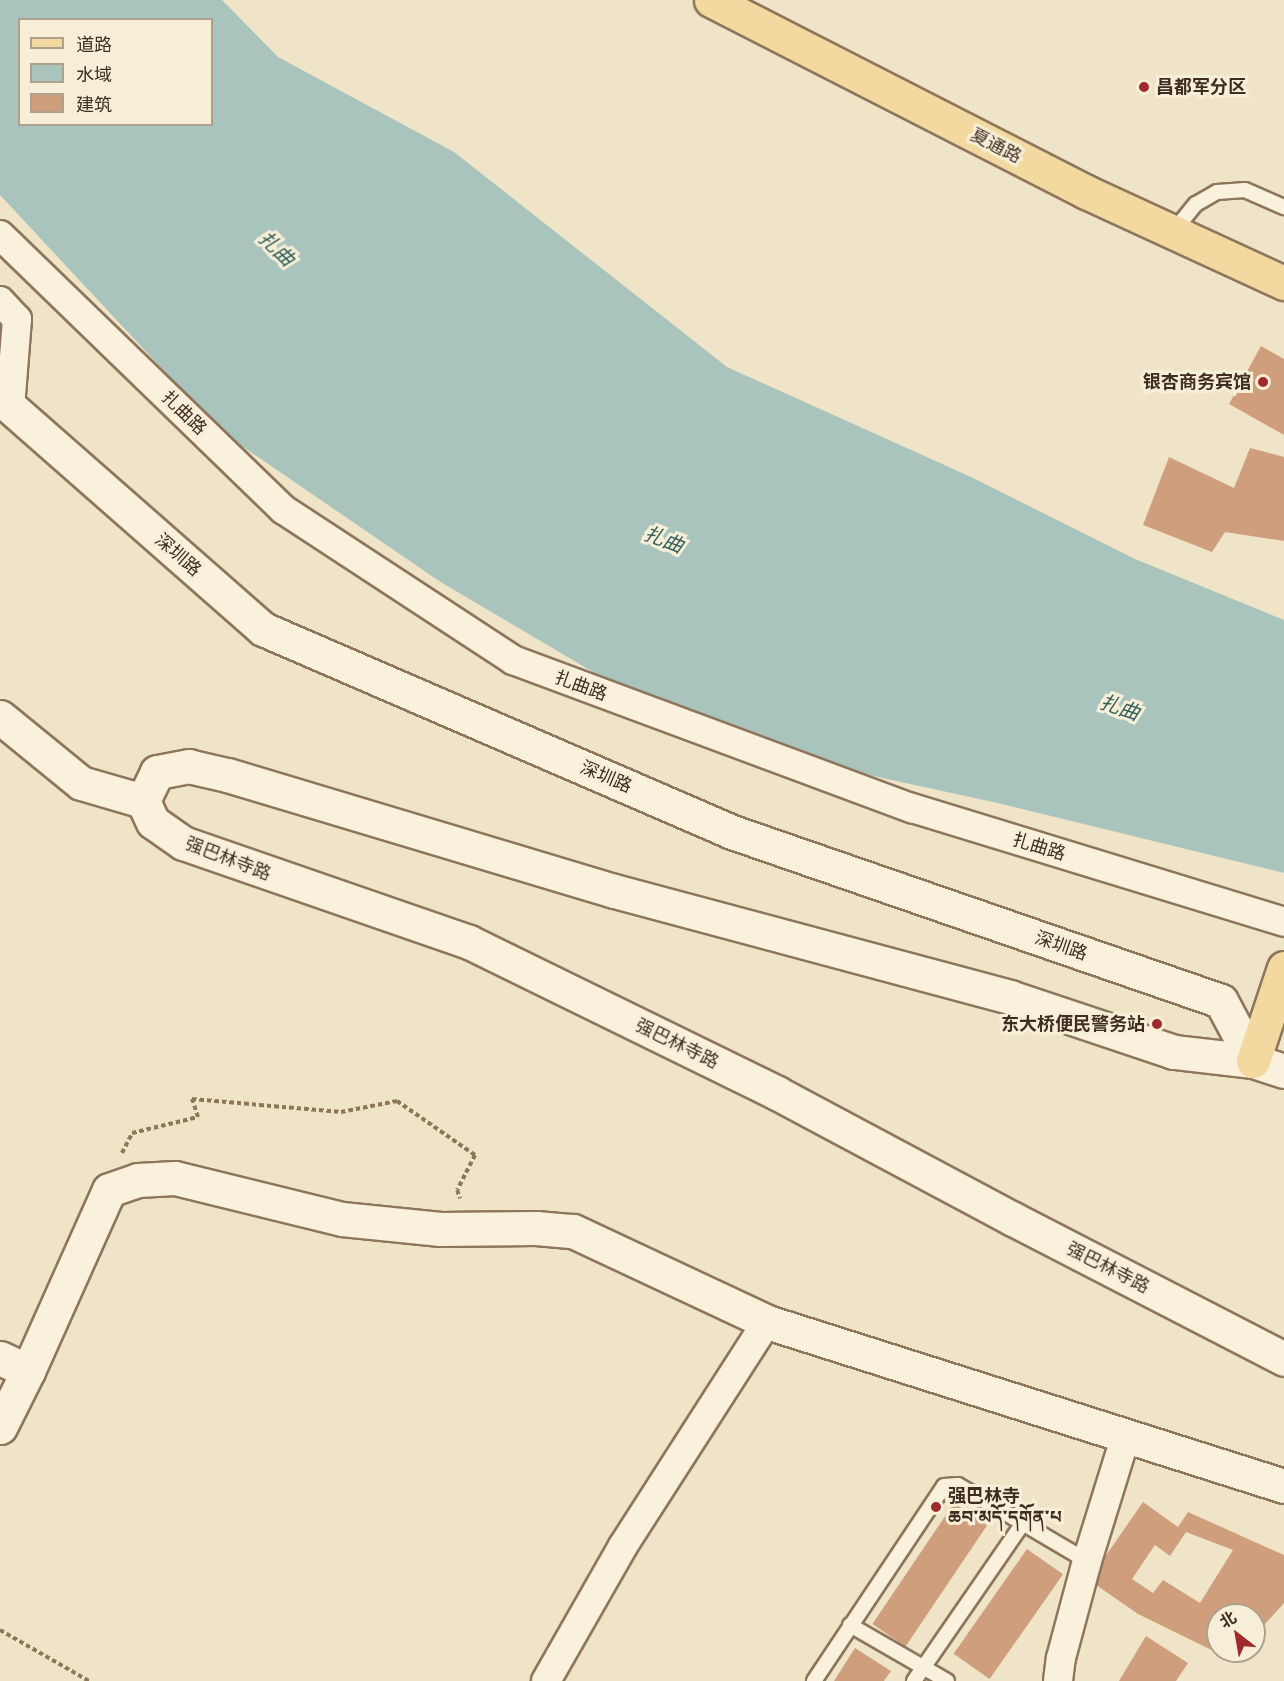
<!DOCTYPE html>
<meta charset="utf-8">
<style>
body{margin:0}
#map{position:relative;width:1284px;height:1681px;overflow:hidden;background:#f0e4c8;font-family:Merriweather,"Noto Sans SC","Noto Serif Tibetan",serif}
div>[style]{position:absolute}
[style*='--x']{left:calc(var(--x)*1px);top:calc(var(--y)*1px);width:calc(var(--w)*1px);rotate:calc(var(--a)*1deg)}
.water>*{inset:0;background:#a9c4bc}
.building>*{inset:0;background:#cf9f7d;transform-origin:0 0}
.path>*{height:4px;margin-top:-2px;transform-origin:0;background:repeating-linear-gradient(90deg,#8d765c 0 4.5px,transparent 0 7.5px)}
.roads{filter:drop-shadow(2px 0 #8d765c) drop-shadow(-2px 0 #8d765c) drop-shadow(0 2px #8d765c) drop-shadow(0 -2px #8d765c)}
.lane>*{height:14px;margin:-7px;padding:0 7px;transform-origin:7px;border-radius:7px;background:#faf1dc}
.street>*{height:28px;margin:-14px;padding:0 14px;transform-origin:14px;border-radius:14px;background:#faf1dc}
.secondary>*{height:33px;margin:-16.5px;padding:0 16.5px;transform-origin:16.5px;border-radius:16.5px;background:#faf1dc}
.primary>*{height:33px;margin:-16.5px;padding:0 16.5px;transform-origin:16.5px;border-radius:16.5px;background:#f3d9a0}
.dots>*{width:16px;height:16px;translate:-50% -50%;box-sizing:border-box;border:3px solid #f7eed8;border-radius:50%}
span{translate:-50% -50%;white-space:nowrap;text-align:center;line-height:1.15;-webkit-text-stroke:6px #f7eed8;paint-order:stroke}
.poi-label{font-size:18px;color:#3d2e20;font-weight:700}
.left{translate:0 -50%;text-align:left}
.right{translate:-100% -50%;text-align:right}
.street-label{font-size:18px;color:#3d2e20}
.water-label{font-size:20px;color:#2f5d5a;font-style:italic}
.legend{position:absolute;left:18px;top:18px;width:195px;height:108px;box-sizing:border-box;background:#f7eed8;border:2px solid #ada18e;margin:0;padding:8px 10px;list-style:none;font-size:18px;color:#3d2e20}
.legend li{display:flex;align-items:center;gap:12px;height:30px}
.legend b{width:30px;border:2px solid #ada18e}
.north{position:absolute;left:1206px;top:1603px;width:60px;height:60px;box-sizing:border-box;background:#f7eed8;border:2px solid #ada18e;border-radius:50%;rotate:329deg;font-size:16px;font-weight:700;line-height:24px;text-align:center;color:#3d2e20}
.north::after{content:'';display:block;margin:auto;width:21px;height:27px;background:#9e2a2b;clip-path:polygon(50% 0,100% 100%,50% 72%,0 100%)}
</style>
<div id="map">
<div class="water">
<div style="clip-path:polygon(evenodd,0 0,222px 0,278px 57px,454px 152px,727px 367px,971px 477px,1135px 559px,1284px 620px,1284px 873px,1002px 804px,869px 775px,598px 675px,439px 581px,220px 431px,0 195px,0 0,20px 20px,212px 20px,212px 124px,20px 124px,20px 20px)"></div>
</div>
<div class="building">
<div style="clip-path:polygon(1261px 346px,1284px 359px,1284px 435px,1229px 404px)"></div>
<div style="clip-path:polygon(1250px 448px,1284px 457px,1284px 541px,1225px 532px,1212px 552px,1143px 525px,1169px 457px,1234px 488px)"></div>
<div style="clip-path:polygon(evenodd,1143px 1502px,1178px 1527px,1188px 1512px,1284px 1555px,1284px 1603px,1254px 1636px,1254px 1615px,1218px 1615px,1218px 1651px,1240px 1651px,1232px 1660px,1138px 1614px,1089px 1580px,1143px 1502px,1186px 1532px,1233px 1550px,1200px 1603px,1163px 1580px,1153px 1593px,1132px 1579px,1155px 1545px,1170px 1556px,1186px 1532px)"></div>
<div style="left:954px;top:1503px;width:40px;height:146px;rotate:34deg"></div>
<div style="left:1027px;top:1549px;width:44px;height:128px;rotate:35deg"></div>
<div style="clip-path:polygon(1146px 1636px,1188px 1663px,1176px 1681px,1119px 1681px)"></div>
<div style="clip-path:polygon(855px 1648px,891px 1671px,884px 1681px,834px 1681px)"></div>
</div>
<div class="path">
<div style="--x:122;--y:1153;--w:22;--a:-63"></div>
<div style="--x:132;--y:1133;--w:68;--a:-13.6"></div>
<div style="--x:198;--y:1117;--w:19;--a:-108"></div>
<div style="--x:192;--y:1099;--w:150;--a:5"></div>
<div style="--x:341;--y:1112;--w:57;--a:-11.1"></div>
<div style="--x:397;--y:1101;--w:95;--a:34.7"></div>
<div style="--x:475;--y:1155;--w:39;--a:117"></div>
<div style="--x:457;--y:1190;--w:9;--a:69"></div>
<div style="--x:0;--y:1630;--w:103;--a:29.8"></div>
</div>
<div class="roads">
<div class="lane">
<div style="--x:1173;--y:232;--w:36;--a:-51"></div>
<div style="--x:1196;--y:204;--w:24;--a:-30"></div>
<div style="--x:1217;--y:192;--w:28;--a:-4"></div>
<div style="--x:1245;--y:190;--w:43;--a:23.6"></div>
<div style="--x:850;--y:1625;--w:112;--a:30"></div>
<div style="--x:814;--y:1681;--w:234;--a:-56.3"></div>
<div style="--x:944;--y:1486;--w:14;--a:-4"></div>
<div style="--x:958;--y:1485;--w:150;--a:30.5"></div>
<div style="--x:914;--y:1681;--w:192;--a:-55.4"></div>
</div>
<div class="street">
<div style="--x:0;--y:235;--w:395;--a:44.1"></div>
<div style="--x:284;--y:510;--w:274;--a:33.2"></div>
<div style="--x:513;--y:660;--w:426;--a:20.4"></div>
<div style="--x:912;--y:808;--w:389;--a:17"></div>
<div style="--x:0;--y:301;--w:25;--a:47"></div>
<div style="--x:17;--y:319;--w:88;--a:94.5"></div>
<div style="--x:546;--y:1681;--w:155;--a:-60.3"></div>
<div style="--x:623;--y:1546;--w:266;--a:-57.3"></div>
<div style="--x:1058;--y:1681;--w:23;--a:-83"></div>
<div style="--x:1061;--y:1658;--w:100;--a:-75"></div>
<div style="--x:1087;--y:1561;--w:132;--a:-72.8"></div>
</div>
<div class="secondary">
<div style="--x:0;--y:398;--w:350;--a:41.3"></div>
<div style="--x:263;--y:629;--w:511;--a:23.4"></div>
<div style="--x:732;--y:832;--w:517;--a:19.07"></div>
<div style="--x:1221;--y:1001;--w:68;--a:61.9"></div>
<div style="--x:0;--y:717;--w:104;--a:39.2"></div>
<div style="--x:81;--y:783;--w:65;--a:16.2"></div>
<div style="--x:1284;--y:1071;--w:33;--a:-162"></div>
<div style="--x:1253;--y:1061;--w:80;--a:-173.5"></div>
<div style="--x:1174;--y:1052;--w:173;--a:-161.5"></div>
<div style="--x:1010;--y:997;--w:410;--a:-165"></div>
<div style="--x:614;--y:891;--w:404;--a:-163.3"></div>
<div style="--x:227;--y:775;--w:39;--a:-167"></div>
<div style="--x:189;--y:766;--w:33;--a:169"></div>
<div style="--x:157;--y:772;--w:32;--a:116"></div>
<div style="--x:143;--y:801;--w:23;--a:65"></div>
<div style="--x:153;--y:822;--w:37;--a:35"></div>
<div style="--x:183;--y:843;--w:303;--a:19.1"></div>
<div style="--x:469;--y:942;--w:343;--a:26.1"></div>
<div style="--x:777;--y:1093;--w:268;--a:28.1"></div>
<div style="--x:1013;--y:1219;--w:305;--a:27.3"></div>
<div style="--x:0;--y:1358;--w:31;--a:25"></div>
<div style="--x:0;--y:1427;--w:63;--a:-63.4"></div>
<div style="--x:28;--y:1371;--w:198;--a:-65.9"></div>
<div style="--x:109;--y:1190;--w:31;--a:-19"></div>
<div style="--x:138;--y:1180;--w:37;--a:-3"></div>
<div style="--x:175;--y:1178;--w:172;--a:13.8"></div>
<div style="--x:342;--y:1219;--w:99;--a:5.8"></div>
<div style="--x:440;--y:1229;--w:96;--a:-0.6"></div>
<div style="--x:536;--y:1228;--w:37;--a:5"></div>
<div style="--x:573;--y:1231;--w:214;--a:25.1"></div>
<div style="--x:767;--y:1322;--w:542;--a:17.6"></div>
</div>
<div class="primary">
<div style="--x:711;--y:0;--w:421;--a:27.1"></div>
<div style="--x:1086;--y:192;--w:218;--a:24.7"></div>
<div style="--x:1253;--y:1061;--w:98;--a:-71.6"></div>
</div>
</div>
<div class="dots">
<div style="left:1144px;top:87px;background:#9e2a2b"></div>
<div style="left:1263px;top:382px;background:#9e2a2b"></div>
<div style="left:1157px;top:1024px;background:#9e2a2b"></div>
<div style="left:936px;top:1507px;background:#9e2a2b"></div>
</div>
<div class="poi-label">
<span class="left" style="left:1156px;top:87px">昌都军分区</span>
<span class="right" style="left:1251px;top:382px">银杏商务宾馆</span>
<span class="right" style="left:1145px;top:1024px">东大桥便民警务站</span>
<span class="left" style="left:948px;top:1507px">强巴林寺<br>ཆབ་མདོ་དགོན་པ</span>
</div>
<div class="street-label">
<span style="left:996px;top:146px;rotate:27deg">夏通路</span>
<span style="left:184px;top:413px;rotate:44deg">扎曲路</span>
<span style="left:178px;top:555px;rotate:41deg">深圳路</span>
<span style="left:581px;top:686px;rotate:20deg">扎曲路</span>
<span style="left:606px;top:777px;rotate:23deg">深圳路</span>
<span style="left:1039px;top:847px;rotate:17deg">扎曲路</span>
<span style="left:228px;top:859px;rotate:21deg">强巴林寺路</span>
<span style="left:1061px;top:946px;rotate:19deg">深圳路</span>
<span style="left:677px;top:1044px;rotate:26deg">强巴林寺路</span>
<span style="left:1108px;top:1268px;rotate:27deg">强巴林寺路</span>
</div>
<div class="water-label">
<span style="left:277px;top:248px;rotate:44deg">扎曲</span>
<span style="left:664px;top:539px;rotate:21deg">扎曲</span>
<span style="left:1120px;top:707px;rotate:19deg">扎曲</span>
</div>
<ul class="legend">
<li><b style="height:8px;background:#f3d9a0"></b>道路</li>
<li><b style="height:16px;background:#a9c4bc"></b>水域</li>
<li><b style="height:16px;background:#cf9f7d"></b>建筑</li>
</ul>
<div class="north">北</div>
</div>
